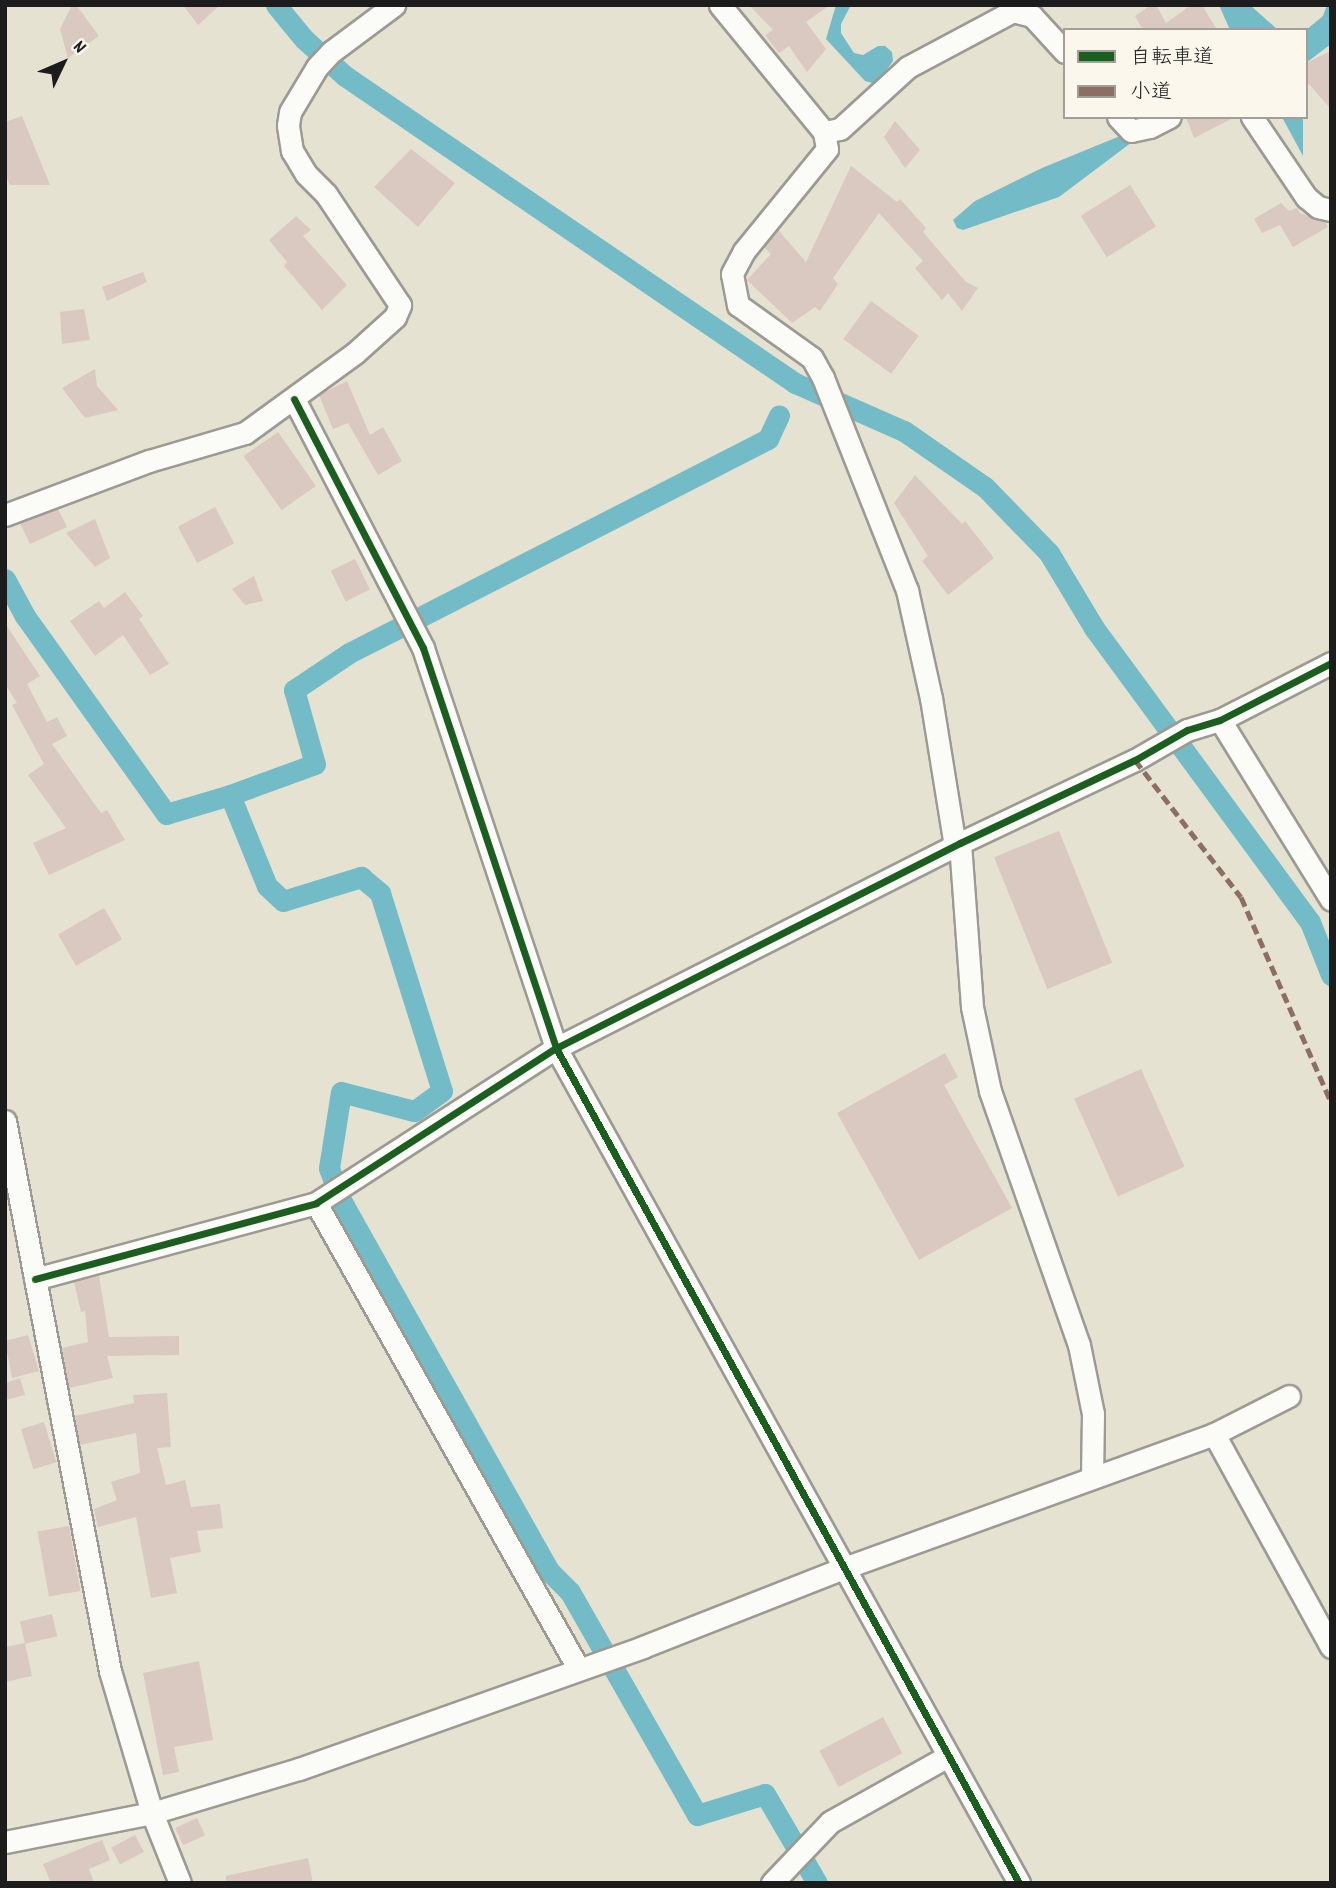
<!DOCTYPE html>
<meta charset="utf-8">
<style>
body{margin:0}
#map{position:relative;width:1336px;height:1888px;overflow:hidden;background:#e5e2d2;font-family:Dekko,"Klee One",sans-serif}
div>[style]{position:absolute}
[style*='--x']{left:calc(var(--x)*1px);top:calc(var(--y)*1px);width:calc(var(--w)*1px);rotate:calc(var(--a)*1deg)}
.water>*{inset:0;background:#73bcc7}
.canal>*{height:21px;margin:-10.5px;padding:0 10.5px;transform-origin:10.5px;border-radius:10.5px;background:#73bcc7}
.building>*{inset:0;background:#d9c9c0;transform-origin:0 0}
.roads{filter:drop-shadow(2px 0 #9c9a92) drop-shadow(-2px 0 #9c9a92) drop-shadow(0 2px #9c9a92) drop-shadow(0 -2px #9c9a92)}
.street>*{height:21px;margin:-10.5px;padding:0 10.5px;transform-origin:10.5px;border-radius:10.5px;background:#fbfbf8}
.quiet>*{height:5px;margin-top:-2.5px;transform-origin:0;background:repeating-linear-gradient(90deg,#8d6e63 0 10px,transparent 0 15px)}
.cycleway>*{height:7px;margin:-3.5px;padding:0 3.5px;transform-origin:3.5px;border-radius:3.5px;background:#1b5e20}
span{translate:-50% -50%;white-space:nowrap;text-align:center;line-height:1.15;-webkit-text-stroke:7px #fbf7ec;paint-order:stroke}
.frame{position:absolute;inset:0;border:7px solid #1c1c1c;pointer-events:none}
.legend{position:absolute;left:1063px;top:28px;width:245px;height:91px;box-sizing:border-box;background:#fbf7ec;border:2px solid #a29f99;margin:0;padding:9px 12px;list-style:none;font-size:21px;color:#1c1c1c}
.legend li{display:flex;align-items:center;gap:14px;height:35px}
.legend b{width:35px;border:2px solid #a29f99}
.north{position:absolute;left:28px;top:28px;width:70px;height:70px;-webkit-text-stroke:5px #fbf7ec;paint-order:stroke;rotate:46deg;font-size:19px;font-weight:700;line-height:28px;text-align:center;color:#1c1c1c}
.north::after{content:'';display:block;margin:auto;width:24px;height:32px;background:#1c1c1c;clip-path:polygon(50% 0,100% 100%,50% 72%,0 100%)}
</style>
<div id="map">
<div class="water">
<div style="clip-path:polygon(836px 5px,851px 5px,841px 24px,841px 33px,854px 53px,863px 55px,878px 46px,885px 46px,892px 52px,893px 61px,876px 84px,865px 81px,826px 39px)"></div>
<div style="clip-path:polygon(1219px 5px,1250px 5px,1278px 30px,1230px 30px)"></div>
<div style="clip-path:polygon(1327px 5px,1331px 5px,1331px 44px,1306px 63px,1306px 30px,1323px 16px)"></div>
<div style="clip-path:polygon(1282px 117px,1303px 117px,1303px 156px,1283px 119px)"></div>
<div style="clip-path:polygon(1164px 118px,1059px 197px,963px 230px,957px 228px,953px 220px,975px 201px,1042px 168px)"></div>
</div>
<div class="canal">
<div style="--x:276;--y:5;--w:44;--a:50.5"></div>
<div style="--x:304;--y:39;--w:55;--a:42.1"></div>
<div style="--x:345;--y:76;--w:545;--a:34.3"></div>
<div style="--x:795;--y:383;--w:119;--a:23.8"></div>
<div style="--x:904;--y:431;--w:98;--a:34.7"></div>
<div style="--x:985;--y:487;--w:92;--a:45.9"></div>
<div style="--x:1049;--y:553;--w:87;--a:59"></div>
<div style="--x:1094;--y:628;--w:365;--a:53.7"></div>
<div style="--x:1310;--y:922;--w:57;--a:68.4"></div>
<div style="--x:5;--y:579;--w:42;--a:61.6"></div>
<div style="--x:25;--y:616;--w:243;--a:54.5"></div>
<div style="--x:166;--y:814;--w:67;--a:-16.5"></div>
<div style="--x:230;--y:795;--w:90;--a:-20"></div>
<div style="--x:315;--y:764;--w:77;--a:-105.8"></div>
<div style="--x:294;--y:690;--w:66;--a:-33.9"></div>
<div style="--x:349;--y:653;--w:55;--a:-27"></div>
<div style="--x:420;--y:617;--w:391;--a:-27.1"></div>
<div style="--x:768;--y:439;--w:26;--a:-65"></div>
<div style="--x:230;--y:795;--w:98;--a:67.9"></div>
<div style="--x:267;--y:886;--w:22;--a:43"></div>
<div style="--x:283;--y:901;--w:82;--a:-17.1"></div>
<div style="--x:361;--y:877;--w:25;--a:40"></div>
<div style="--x:380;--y:893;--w:207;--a:72.6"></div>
<div style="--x:442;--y:1091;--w:34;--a:144"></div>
<div style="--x:414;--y:1111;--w:75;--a:-165.4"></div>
<div style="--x:341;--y:1092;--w:77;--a:99"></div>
<div style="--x:329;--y:1168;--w:12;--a:70"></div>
<div style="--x:342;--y:1202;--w:424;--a:60.7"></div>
<div style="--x:550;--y:1572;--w:28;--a:45"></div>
<div style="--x:570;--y:1592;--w:257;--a:60.3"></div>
<div style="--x:697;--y:1815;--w:71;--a:-17.2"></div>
<div style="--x:765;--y:1794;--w:103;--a:59.7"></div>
</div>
<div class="building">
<div style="clip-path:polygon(72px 5px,76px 5px,99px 36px,68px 58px,60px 29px)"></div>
<div style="clip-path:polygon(183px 5px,220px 5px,198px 25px)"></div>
<div style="clip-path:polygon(749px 5px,830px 5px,806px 22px,826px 49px,807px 72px,789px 46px,779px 53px,765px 35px,773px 30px)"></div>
<div style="clip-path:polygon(1151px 5px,1156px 5px,1166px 23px,1191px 5px,1202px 5px,1217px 30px,1143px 30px,1135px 16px)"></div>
<div style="clip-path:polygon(1331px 51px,1331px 109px,1306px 81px,1306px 63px)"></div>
<div style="clip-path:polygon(22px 116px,50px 185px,10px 185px,5px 175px,5px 122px)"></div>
<div style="clip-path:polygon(1186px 117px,1235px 117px,1194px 138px)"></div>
<div style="clip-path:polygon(895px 121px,920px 150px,905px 168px,884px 137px)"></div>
<div style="clip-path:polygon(411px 149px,455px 183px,418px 227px,374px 187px)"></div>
<div style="clip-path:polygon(851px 166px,897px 202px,900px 199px,926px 228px,923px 232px,966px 282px,978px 288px,962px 311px,948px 293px,942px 300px,915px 268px,923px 261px,879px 213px,833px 278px,838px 284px,820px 311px,815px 307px,792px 323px,747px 280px,771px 254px,764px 247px,778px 230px,806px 262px)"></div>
<div style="left:1130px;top:185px;width:49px;height:58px;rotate:58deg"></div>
<div style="clip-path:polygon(1281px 203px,1289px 211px,1297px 208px,1300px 213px,1325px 222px,1328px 227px,1293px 247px,1280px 225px,1262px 233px,1254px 219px)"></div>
<div style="clip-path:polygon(296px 216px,311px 230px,303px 236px,347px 285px,322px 310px,284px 266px,287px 262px,269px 240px)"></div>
<div style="clip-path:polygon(143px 272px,147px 282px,107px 301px,102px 287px)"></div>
<div style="left:871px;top:301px;width:59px;height:47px;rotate:36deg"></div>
<div style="clip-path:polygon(84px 309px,90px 340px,62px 344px,60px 312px)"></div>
<div style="clip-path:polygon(95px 369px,97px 386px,118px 410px,85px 418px,62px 388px)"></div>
<div style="clip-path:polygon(347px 381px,370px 435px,383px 427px,402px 461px,378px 475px,348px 423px,333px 429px,319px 395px)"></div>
<div style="left:278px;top:432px;width:66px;height:42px;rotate:55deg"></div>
<div style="clip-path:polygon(915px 475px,962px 524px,965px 521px,994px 558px,948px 595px,922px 561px,928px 556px,894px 503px)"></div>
<div style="left:215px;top:507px;width:41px;height:42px;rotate:62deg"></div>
<div style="clip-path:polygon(58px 509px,67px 527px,30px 544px,20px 523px)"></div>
<div style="clip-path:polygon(95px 519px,110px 558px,95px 567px,66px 533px)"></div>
<div style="left:355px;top:559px;width:34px;height:27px;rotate:64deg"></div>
<div style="clip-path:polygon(254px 576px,263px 601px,245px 605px,232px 589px)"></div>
<div style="clip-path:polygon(125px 592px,143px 616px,139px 619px,169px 664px,150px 675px,123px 635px,95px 656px,70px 621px,99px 601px,104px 608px)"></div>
<div style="clip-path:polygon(5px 623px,40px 676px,27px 684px,47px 722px,57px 717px,67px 736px,52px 744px,101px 813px,107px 810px,125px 840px,49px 875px,33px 843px,66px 828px,28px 775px,44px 764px,12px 705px,17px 703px,5px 684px)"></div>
<div style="left:1059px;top:831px;width:142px;height:70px;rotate:68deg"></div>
<div style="left:104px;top:908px;width:36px;height:53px;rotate:60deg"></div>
<div style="clip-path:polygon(945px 1053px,958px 1077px,944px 1085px,1012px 1208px,919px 1260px,837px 1113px)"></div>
<div style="left:1141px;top:1069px;width:107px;height:73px;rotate:66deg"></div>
<div style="clip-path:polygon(99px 1276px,109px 1337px,179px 1336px,179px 1355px,107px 1356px,113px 1378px,69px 1388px,62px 1348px,88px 1342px,85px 1311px,81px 1312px,74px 1282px)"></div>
<div style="clip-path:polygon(28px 1335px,39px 1371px,12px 1378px,5px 1341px)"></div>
<div style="clip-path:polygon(20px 1378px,25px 1395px,5px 1400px,5px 1383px)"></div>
<div style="clip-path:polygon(167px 1393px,171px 1447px,157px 1448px,166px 1485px,185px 1480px,191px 1507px,220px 1504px,223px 1528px,197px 1531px,201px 1552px,170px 1558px,177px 1593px,151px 1598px,136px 1517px,98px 1527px,94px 1509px,117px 1500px,111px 1482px,140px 1473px,136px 1433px,80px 1445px,75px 1416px,134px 1403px,133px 1395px)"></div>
<div style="left:44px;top:1422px;width:42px;height:24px;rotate:73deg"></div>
<div style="left:69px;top:1526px;width:66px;height:32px;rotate:80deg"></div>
<div style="left:52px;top:1614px;width:23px;height:33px;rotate:77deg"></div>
<div style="clip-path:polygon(25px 1643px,32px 1676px,5px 1682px,5px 1647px)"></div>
<div style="clip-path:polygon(199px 1661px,213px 1740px,174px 1747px,179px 1772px,163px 1775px,143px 1673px)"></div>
<div style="left:883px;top:1717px;width:41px;height:72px;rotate:62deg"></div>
<div style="left:197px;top:1818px;width:19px;height:24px;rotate:65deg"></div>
<div style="left:135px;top:1835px;width:19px;height:27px;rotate:62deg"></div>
<div style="clip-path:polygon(102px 1840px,110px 1860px,89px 1869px,94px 1883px,51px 1883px,43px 1864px)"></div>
<div style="clip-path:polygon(308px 1858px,313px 1883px,226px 1883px,226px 1876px)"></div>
</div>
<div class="roads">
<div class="street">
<div style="--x:720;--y:5;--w:164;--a:50.7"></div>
<div style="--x:824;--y:132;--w:17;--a:80"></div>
<div style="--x:827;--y:149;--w:132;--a:129.1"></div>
<div style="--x:744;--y:251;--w:26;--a:118"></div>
<div style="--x:732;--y:274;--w:32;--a:79"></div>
<div style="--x:738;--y:305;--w:91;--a:35.6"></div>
<div style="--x:812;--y:358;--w:23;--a:61"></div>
<div style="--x:823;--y:378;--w:228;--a:68.4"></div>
<div style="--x:907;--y:590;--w:111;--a:77.5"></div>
<div style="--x:931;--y:698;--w:150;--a:80.8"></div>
<div style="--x:1118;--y:117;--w:19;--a:47"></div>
<div style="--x:1131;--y:131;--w:19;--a:-12"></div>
<div style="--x:1150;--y:127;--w:22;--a:-27"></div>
<div style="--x:1252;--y:117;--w:97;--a:56"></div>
<div style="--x:1306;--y:197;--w:16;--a:40"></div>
<div style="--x:1318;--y:207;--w:13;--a:13"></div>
<div style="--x:824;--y:132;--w:16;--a:-11"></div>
<div style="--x:840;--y:129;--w:92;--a:-42.4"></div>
<div style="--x:908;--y:67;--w:119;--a:-28.1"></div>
<div style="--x:1013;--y:11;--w:20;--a:15"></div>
<div style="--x:1032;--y:16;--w:49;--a:47.5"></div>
<div style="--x:294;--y:399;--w:280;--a:62.6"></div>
<div style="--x:423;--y:648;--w:422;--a:71.6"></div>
<div style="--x:556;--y:1048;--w:955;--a:60.99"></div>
<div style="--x:5;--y:515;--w:154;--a:-20.6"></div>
<div style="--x:149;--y:461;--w:100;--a:-16.3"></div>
<div style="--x:245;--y:433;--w:136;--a:-36"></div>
<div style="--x:355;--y:353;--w:54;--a:-42"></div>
<div style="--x:395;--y:317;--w:13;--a:-67"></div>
<div style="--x:400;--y:305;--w:133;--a:-123.7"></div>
<div style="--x:326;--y:194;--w:28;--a:-135"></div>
<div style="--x:306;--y:174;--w:27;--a:-121"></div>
<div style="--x:292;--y:151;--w:26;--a:-99"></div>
<div style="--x:288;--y:125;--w:13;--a:-81"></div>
<div style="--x:290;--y:112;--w:52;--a:-59"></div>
<div style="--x:317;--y:67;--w:21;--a:-47"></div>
<div style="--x:331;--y:52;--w:79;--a:-36.7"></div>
<div style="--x:1220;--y:720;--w:211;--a:58.3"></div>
<div style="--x:960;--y:843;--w:164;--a:85.8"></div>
<div style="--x:972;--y:1007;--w:86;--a:77.9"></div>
<div style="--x:990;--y:1091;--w:269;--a:70.7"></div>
<div style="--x:1079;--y:1345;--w:70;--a:78.5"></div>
<div style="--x:1093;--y:1414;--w:63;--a:90.9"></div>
<div style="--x:5;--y:1121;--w:560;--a:79.19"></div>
<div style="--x:110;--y:1671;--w:148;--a:73.5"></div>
<div style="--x:152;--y:1813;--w:75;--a:68.2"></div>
<div style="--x:316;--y:1203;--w:534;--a:60.6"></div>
<div style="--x:35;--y:1279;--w:291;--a:-15.1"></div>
<div style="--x:316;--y:1203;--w:286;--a:-32.9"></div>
<div style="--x:556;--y:1048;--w:453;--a:-26.9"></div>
<div style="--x:960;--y:843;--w:194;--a:-25.4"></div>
<div style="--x:1135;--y:760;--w:60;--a:-30"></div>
<div style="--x:1187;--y:730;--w:34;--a:-17"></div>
<div style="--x:1220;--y:720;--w:125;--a:-27.2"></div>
<div style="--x:1214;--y:1434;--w:243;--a:61.2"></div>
<div style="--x:5;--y:1842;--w:150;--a:-11.2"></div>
<div style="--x:152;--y:1813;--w:153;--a:-16.7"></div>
<div style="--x:299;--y:1769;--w:365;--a:-19.5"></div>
<div style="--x:643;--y:1647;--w:216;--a:-21.5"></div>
<div style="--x:844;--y:1568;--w:394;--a:-19.9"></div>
<div style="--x:1214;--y:1434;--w:84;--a:-26.9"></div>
<div style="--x:772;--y:1883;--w:84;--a:-46.4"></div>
<div style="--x:830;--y:1822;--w:135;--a:-29.2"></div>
</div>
</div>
<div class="quiet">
<div style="--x:1135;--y:760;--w:173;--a:52.3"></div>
<div style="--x:1241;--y:897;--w:224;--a:66.3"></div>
</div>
<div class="cycleway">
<div style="--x:294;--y:399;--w:280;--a:62.6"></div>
<div style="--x:423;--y:648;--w:422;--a:71.6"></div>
<div style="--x:556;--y:1048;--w:955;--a:60.99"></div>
<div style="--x:35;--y:1279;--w:291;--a:-15.1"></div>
<div style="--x:316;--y:1203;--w:286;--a:-32.9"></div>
<div style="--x:556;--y:1048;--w:453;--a:-26.9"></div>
<div style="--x:960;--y:843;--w:194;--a:-25.4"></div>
<div style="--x:1135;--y:760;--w:60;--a:-30"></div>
<div style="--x:1187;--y:730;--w:34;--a:-17"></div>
<div style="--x:1220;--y:720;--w:125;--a:-27.2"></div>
</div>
<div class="frame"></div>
<ul class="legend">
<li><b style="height:9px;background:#1b5e20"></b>自転車道</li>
<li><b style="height:9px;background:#8d6e63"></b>小道</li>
</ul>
<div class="north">N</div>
</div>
